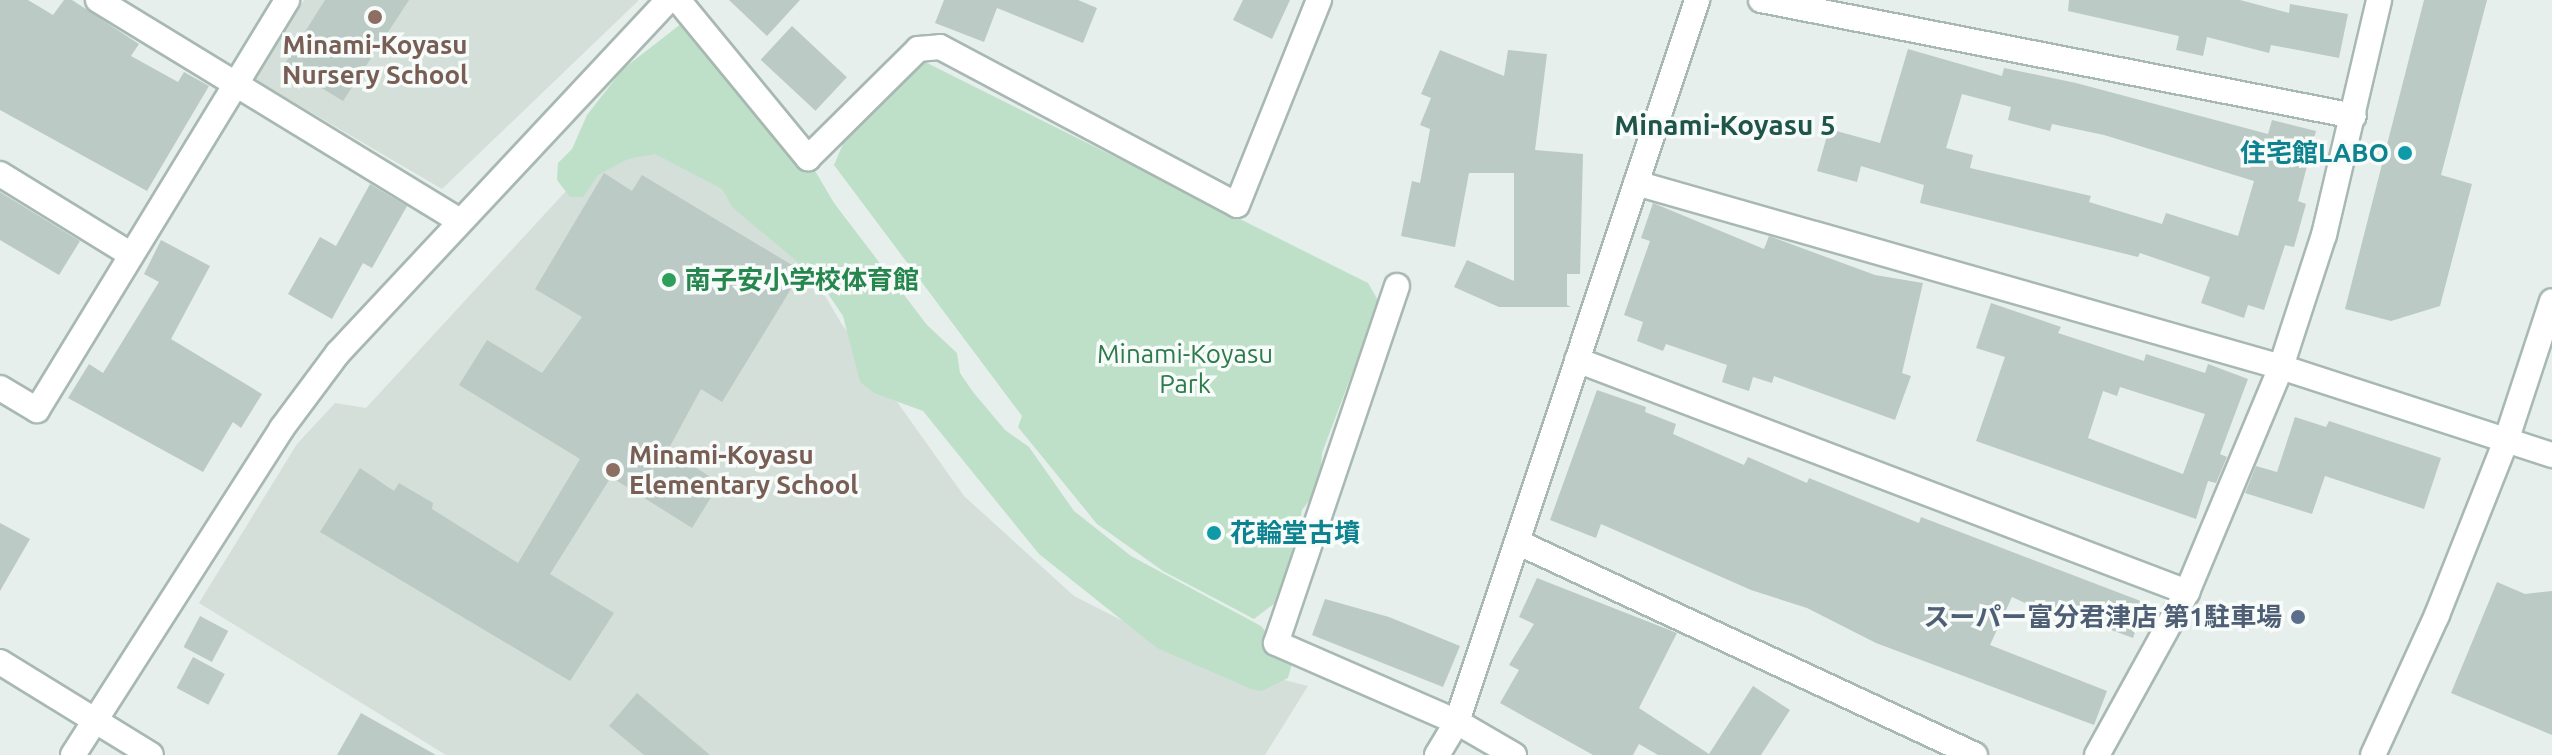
<!DOCTYPE html>
<meta charset="utf-8">
<style>
body{margin:0}
#map{position:relative;width:2552px;height:755px;overflow:hidden;background:#e6efeb;font-family:Ubuntu,"Noto Sans JP",sans-serif}
div>[style]{position:absolute}
[style*='--x']{left:calc(var(--x)*1px);top:calc(var(--y)*1px);width:calc(var(--w)*1px);rotate:calc(var(--a)*1deg)}
.built>*{inset:0;background:#d4dfda}
.green>*{inset:0;background:#bfe0c8}
.building>*{inset:0;background:#bbcac4;transform-origin:0 0}
.roads{filter:drop-shadow(2px 0 #a8b8b2) drop-shadow(-2px 0 #a8b8b2) drop-shadow(0 2px #a8b8b2) drop-shadow(0 -2px #a8b8b2)}
.street>*{height:24px;margin:-12px;padding:0 12px;transform-origin:12px;border-radius:12px;background:#fff}
.secondary>*{height:24px;margin:-12px;padding:0 12px;transform-origin:12px;border-radius:12px;background:#fff}
.dots>*{width:22px;height:22px;translate:-50% -50%;box-sizing:border-box;border:4px solid #f7fbf9;border-radius:50%}
span{translate:-50% -50%;white-space:nowrap;text-align:center;line-height:1.15;-webkit-text-stroke:7px #f7fbf9;paint-order:stroke}
.education-label{font-size:26px;color:#785e54;font-weight:700}
.left{translate:0 -50%;text-align:left}
.culture-label{font-size:26px;color:#0d838f;font-weight:700}
.right{translate:-100% -50%;text-align:right}
.leisure-label{font-size:26px;color:#27864d;font-weight:700}
.park-label{font-size:26px;color:#2d7a4b}
.service-label{font-size:26px;color:#4e5e75;font-weight:700}
.neighbourhood-label{font-size:28px;color:#1f5548;font-weight:700}
</style>
<div id="map">
<div class="built">
<div style="clip-path:polygon(304px 0,638px 0,638px 1px,442px 189px,254px 79px)"></div>
<div style="clip-path:polygon(655px 135px,781px 220px,841px 323px,964px 496px,1074px 596px,1196px 658px,1308px 686px,1265px 755px,446px 755px,199px 603px,297px 444px,335px 403px,366px 408px,578px 178px)"></div>
</div>
<div class="green">
<div style="clip-path:polygon(686px 20px,811px 164px,834px 203px,927px 325px,957px 353px,960px 373px,973px 392px,1005px 430px,1029px 447px,1074px 511px,1131px 556px,1261px 626px,1292px 664px,1288px 678px,1262px 691px,1251px 689px,1157px 648px,1039px 554px,923px 411px,874px 393px,860px 382px,843px 316px,818px 279px,733px 208px,722px 189px,655px 154px,628px 159px,598px 175px,583px 197px,570px 197px,557px 180px,558px 163px,572px 149px,587px 115px,623px 69px)"></div>
<div style="clip-path:polygon(923px 61px,1368px 283px,1379px 302px,1322px 453px,1320px 487px,1302px 510px,1287px 594px,1254px 619px,1163px 571px,1097px 524px,1018px 427px,1022px 416px,834px 165px,845px 139px)"></div>
</div>
<div class="building">
<div style="clip-path:polygon(0 0,28px 0,53px 15px,64px 0,72px 0,139px 44px,131px 56px,178px 82px,184px 72px,209px 86px,147px 191px,0 110px)"></div>
<div style="clip-path:polygon(325px 0,409px 0,343px 101px,284px 65px)"></div>
<div style="clip-path:polygon(729px 0,800px 0,767px 36px)"></div>
<div style="clip-path:polygon(944px 0,1078px 0,1097px 8px,1083px 43px,997px 8px,984px 42px,935px 23px)"></div>
<div style="clip-path:polygon(1243px 0,1290px 0,1272px 39px,1233px 20px)"></div>
<div style="clip-path:polygon(2069px 0,2240px 0,2289px 13px,2290px 4px,2348px 14px,2339px 58px,2271px 45px,2269px 53px,2207px 37px,2203px 56px,2176px 50px,2179px 36px,2068px 11px)"></div>
<div style="clip-path:polygon(2424px 0,2487px 0,2441px 175px,2472px 184px,2440px 306px,2391px 321px,2345px 309px)"></div>
<div style="left:792px;top:26px;width:75px;height:46px;rotate:43deg"></div>
<div style="clip-path:polygon(evenodd,1908px 49px,2002px 76px,2004px 68px,2076px 83px,2268px 134px,2272px 120px,2316px 131px,2298px 201px,2306px 204px,2294px 247px,2285px 245px,2264px 310px,2248px 305px,2244px 318px,2201px 303px,2210px 277px,2140px 253px,2138px 257px,1920px 203px,1924px 185px,1861px 166px,1857px 182px,1817px 171px,1829px 129px,1880px 143px,1908px 49px,1962px 94px,2011px 107px,2008px 120px,2050px 131px,2052px 124px,2104px 135px,2254px 181px,2238px 236px,2166px 213px,2162px 224px,2089px 202px,2091px 196px,1970px 168px,1973px 155px,1946px 148px,1962px 94px)"></div>
<div style="clip-path:polygon(1440px 50px,1504px 76px,1508px 50px,1547px 54px,1535px 150px,1583px 154px,1580px 274px,1567px 274px,1567px 305px,1571px 307px,1499px 307px,1454px 287px,1467px 260px,1514px 281px,1514px 173px,1469px 173px,1455px 247px,1401px 236px,1412px 181px,1420px 183px,1430px 129px,1420px 125px,1431px 98px,1421px 94px)"></div>
<div style="clip-path:polygon(604px 173px,632px 191px,642px 175px,802px 271px,722px 402px,701px 389px,668px 450px,720px 483px,692px 528px,611px 477px,550px 574px,614px 613px,570px 681px,320px 532px,360px 468px,394px 491px,399px 483px,433px 503px,432px 509px,518px 563px,580px 459px,459px 385px,487px 340px,542px 373px,582px 317px,535px 289px)"></div>
<div style="clip-path:polygon(370px 184px,407px 206px,372px 268px,363px 263px,332px 319px,288px 294px,320px 237px,336px 246px)"></div>
<div style="clip-path:polygon(0 192px,80px 241px,59px 275px,0 240px)"></div>
<div style="clip-path:polygon(1653px 203px,1764px 249px,1769px 236px,1875px 275px,1923px 283px,1902px 373px,1911px 376px,1895px 420px,1774px 376px,1772px 383px,1753px 377px,1749px 391px,1722px 382px,1727px 365px,1666px 344px,1663px 351px,1637px 341px,1643px 322px,1624px 315px,1650px 241px,1641px 238px)"></div>
<div style="clip-path:polygon(161px 240px,210px 266px,171px 339px,262px 394px,241px 428px,233px 422px,203px 472px,68px 398px,89px 364px,103px 373px,159px 282px,144px 274px)"></div>
<div style="clip-path:polygon(evenodd,1991px 303px,2061px 327px,2058px 333px,2144px 361px,2146px 354px,2205px 373px,2208px 364px,2248px 379px,2220px 454px,2227px 457px,2216px 483px,2208px 481px,2196px 519px,1976px 441px,2005px 357px,1976px 348px,1991px 303px,2120px 387px,2205px 414px,2183px 474px,2088px 438px,2103px 391px,2117px 396px,2120px 387px)"></div>
<div style="clip-path:polygon(1597px 390px,1646px 407px,1645px 412px,1676px 424px,1673px 434px,1744px 465px,1748px 457px,1807px 483px,1809px 478px,1919px 523px,1921px 517px,2146px 603px,2133px 638px,2068px 614px,2065px 621px,2012px 597px,1990px 645px,2107px 691px,2094px 725px,1876px 643px,1807px 608px,1751px 590px,1601px 524px,1596px 538px,1550px 520px)"></div>
<div style="clip-path:polygon(2295px 417px,2326px 427px,2329px 421px,2441px 458px,2424px 509px,2325px 476px,2312px 514px,2245px 493px,2256px 466px,2277px 472px)"></div>
<div style="clip-path:polygon(0 523px,30px 539px,0 591px)"></div>
<div style="clip-path:polygon(1537px 578px,1677px 633px,1639px 708px,1709px 754px,1753px 686px,1790px 710px,1761px 755px,1658px 755px,1639px 744px,1633px 755px,1593px 755px,1500px 703px,1519px 670px,1509px 665px,1534px 624px,1519px 617px)"></div>
<div style="clip-path:polygon(2497px 582px,2525px 594px,2552px 591px,2552px 735px,2451px 693px)"></div>
<div style="clip-path:polygon(1325px 599px,1389px 617px,1460px 646px,1443px 687px,1312px 635px)"></div>
<div style="left:200px;top:616px;width:32px;height:35px;rotate:28deg"></div>
<div style="left:193px;top:657px;width:36px;height:35px;rotate:28deg"></div>
<div style="clip-path:polygon(637px 693px,710px 755px,644px 755px,609px 726px)"></div>
<div style="clip-path:polygon(361px 713px,436px 755px,337px 755px)"></div>
</div>
<div class="roads">
<div class="street">
<div style="--x:98;--y:0;--w:424;--a:31.4"></div>
<div style="--x:678;--y:0;--w:205;--a:50.6"></div>
<div style="--x:808;--y:158;--w:155;--a:-44.7"></div>
<div style="--x:918;--y:49;--w:22;--a:-5"></div>
<div style="--x:940;--y:47;--w:336;--a:28"></div>
<div style="--x:1237;--y:205;--w:221;--a:-68.2"></div>
<div style="--x:1761;--y:0;--w:604;--a:11.07"></div>
<div style="--x:0;--y:174;--w:153;--a:31.6"></div>
<div style="--x:1636;--y:183;--w:671;--a:15.92"></div>
<div style="--x:2281;--y:367;--w:285;--a:18"></div>
<div style="--x:1397;--y:286;--w:377;--a:108.7"></div>
<div style="--x:1276;--y:643;--w:197;--a:23.6"></div>
<div style="--x:1457;--y:722;--w:66;--a:30.1"></div>
<div style="--x:1577;--y:360;--w:653;--a:20.82"></div>
<div style="--x:0;--y:388;--w:43;--a:30.7"></div>
<div style="--x:37;--y:410;--w:480;--a:-58.6"></div>
<div style="--x:1517;--y:542;--w:505;--a:24.94"></div>
<div style="--x:1437;--y:755;--w:39;--a:-59"></div>
<div style="--x:1457;--y:722;--w:761;--a:-71.61"></div>
<div style="--x:2097;--y:755;--w:186;--a:-61.1"></div>
<div style="--x:2187;--y:592;--w:244;--a:-67.3"></div>
<div style="--x:2281;--y:367;--w:139;--a:-72"></div>
<div style="--x:2324;--y:235;--w:241;--a:-76.8"></div>
</div>
<div class="secondary">
<div style="--x:0;--y:662;--w:177;--a:31.6"></div>
<div style="--x:73;--y:755;--w:388;--a:-57.4"></div>
<div style="--x:282;--y:428;--w:94;--a:-53.3"></div>
<div style="--x:338;--y:353;--w:483;--a:-46.9"></div>
<div style="--x:2373;--y:755;--w:154;--a:-65.4"></div>
<div style="--x:2437;--y:615;--w:187;--a:-68.4"></div>
<div style="--x:2506;--y:441;--w:147;--a:-71.8"></div>
</div>
</div>
<div class="dots">
<div style="left:375px;top:17px;background:#8d6e63"></div>
<div style="left:2405px;top:153px;background:#0f9aa8"></div>
<div style="left:669px;top:280px;background:#2e9e5b"></div>
<div style="left:613px;top:470px;background:#8d6e63"></div>
<div style="left:1214px;top:533px;background:#0f9aa8"></div>
<div style="left:2298px;top:617px;background:#5c6f8a"></div>
</div>
<div class="education-label">
<span style="left:375px;top:60px">Minami-Koyasu<br>Nursery School</span>
<span class="left" style="left:629px;top:470px">Minami-Koyasu<br>Elementary School</span>
</div>
<div class="culture-label">
<span class="right" style="left:2389px;top:153px">住宅館LABO</span>
<span class="left" style="left:1230px;top:533px">花輪堂古墳</span>
</div>
<div class="leisure-label">
<span class="left" style="left:685px;top:280px">南子安小学校体育館</span>
</div>
<div class="park-label">
<span style="left:1185px;top:369px">Minami-Koyasu<br>Park</span>
</div>
<div class="service-label">
<span class="right" style="left:2282px;top:617px">スーパー富分君津店 第1駐車場</span>
</div>
<div class="neighbourhood-label">
<span style="left:1725px;top:125px">Minami-Koyasu 5</span>
</div>
</div>
